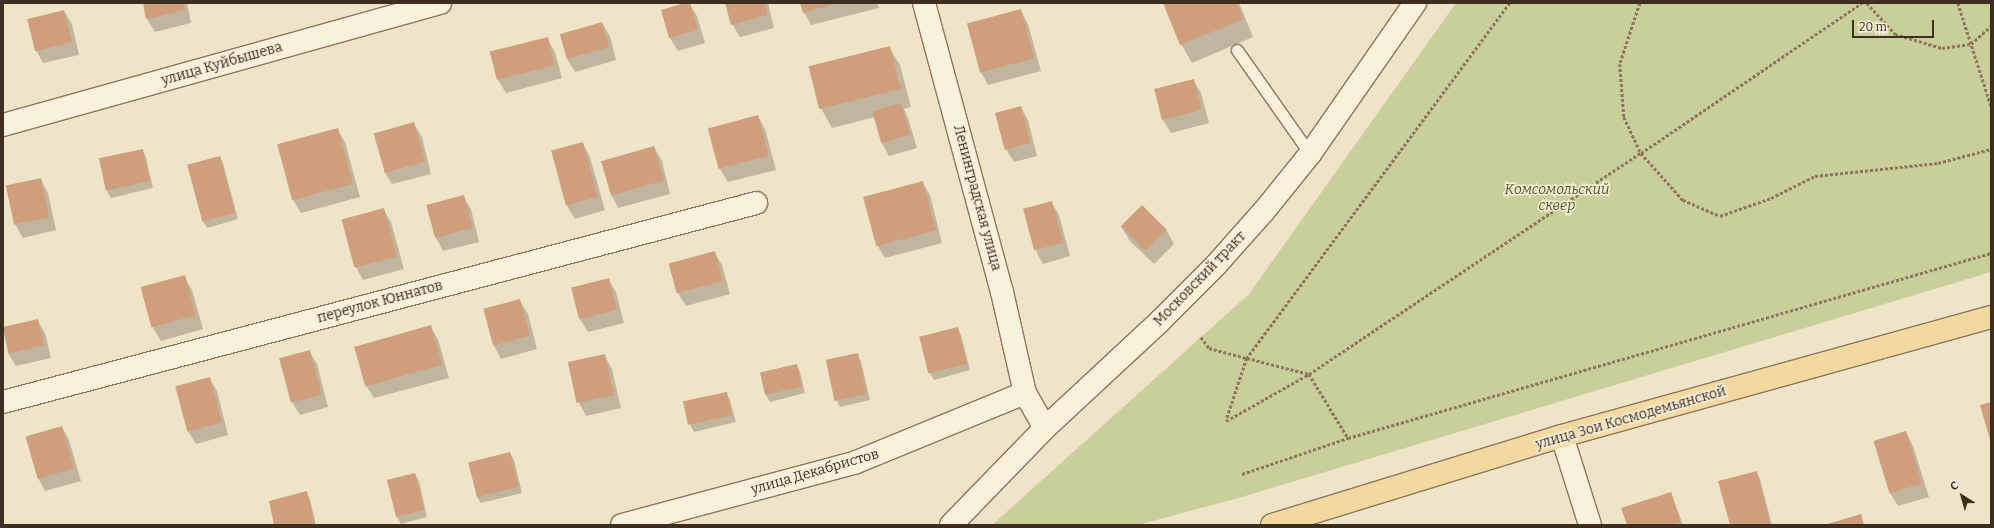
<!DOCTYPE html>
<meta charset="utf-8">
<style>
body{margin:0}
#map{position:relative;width:1994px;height:528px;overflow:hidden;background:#f0e4c8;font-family:Bitter,serif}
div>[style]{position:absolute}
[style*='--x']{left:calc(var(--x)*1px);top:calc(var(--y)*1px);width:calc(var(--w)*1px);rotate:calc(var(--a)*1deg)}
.green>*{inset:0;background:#c9cf9b}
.shadow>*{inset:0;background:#0003}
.building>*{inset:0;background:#cf9f7d;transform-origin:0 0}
.path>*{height:2.5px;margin-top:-1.25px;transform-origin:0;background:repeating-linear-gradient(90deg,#8d765c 0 3px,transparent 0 5px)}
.roads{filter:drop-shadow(1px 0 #8d765c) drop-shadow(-1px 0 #8d765c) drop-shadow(0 1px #8d765c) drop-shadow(0 -1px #8d765c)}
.lane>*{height:11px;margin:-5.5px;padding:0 5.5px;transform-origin:5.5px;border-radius:5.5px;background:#faf1dc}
.street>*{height:22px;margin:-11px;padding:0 11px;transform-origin:11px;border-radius:11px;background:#faf1dc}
.primary>*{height:22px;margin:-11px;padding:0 11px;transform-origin:11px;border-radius:11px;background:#f3d9a0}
span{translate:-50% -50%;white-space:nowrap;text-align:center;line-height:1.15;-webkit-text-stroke:3px #f7eed8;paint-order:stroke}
.street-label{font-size:14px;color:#3d2e20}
.park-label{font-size:14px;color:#4d5a26;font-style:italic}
.frame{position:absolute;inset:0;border:4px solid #3d2e20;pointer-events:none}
.north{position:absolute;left:1942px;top:476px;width:40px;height:40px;-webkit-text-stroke:3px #f7eed8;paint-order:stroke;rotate:323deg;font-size:11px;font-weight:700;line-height:16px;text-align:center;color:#3d2e20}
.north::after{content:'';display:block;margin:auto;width:14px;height:18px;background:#3d2e20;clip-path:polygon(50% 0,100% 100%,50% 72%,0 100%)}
.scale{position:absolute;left:1852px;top:20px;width:82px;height:18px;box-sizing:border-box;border:2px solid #3d2e20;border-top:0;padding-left:5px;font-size:12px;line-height:14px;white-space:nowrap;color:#3d2e20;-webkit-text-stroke:3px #f7eed8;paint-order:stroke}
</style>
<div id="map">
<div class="green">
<div style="clip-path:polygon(1456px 3px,1991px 3px,1991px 272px,1242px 497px,1138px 525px,992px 525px,1249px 294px)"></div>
</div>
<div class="shadow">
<div style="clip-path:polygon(144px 3px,187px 3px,191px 23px,155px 32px,147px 19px)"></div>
<div style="clip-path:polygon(689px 3px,697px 16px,705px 43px,678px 51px,670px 38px)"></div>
<div style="clip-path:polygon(726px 3px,768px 3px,774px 28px,740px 37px,732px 24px)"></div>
<div style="clip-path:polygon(801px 3px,877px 3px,879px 8px,811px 25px,804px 12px)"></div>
<div style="clip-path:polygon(1164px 3px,1239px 3px,1253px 37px,1192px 63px,1181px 44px)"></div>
<div style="clip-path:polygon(64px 11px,72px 24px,79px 55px,43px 63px,36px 50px,29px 19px)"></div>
<div style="clip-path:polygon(1021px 11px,1028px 24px,1041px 71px,988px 85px,981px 72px,968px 25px)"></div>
<div style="clip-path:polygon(602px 23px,610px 36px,616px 60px,575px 72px,567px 59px)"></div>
<div style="clip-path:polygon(547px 39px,555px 52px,562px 78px,506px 93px,498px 80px,492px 53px)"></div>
<div style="clip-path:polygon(889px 47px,900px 65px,911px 107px,904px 109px,908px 118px,917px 148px,889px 156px,882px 143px,875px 117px,832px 128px,822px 110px,810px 68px)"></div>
<div style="clip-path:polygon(1193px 80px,1201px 93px,1209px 123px,1171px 133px,1163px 120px)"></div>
<div style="clip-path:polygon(1021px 107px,1028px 120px,1037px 156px,1014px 162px,1006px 149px)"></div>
<div style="clip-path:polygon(758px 116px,765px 129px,776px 170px,728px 182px,720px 169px)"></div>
<div style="clip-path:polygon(414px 124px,422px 137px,431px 174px,392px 184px,384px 171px)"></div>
<div style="clip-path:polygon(337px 129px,345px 142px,360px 197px,301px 213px,293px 200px,279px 145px)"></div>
<div style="clip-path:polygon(583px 144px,590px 157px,605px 210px,575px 219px,567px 206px)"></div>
<div style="clip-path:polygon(654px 147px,662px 161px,670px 194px,618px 208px,611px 194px)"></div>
<div style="clip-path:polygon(142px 150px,146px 157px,153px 188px,111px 198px,107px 191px,100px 160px)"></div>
<div style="clip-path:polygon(220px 157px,223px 163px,238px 219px,207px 228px,203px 221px)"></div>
<div style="clip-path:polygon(41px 180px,48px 193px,56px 230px,23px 238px,15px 224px)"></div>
<div style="clip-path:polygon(922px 182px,930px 195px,942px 243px,885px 258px,877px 245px,864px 197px)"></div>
<div style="clip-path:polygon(463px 196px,471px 209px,479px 242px,443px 251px,436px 238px)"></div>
<div style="clip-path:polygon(1051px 202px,1059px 215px,1070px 256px,1043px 264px,1036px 251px)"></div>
<div style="clip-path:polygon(1142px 207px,1167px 231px,1174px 244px,1154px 264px,1130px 241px,1122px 228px)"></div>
<div style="clip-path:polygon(383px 209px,391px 222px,404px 269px,363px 280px,356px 267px,343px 220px)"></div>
<div style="clip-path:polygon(714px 252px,722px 265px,730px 294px,686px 306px,678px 293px,670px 264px)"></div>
<div style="clip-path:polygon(184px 277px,192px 290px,203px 329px,161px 341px,153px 328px)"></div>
<div style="clip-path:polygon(608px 279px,616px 292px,624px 323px,588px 332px,580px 319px)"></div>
<div style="clip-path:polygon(520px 301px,528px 314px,537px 349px,501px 359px,494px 346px)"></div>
<div style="clip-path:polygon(37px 320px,45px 333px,51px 358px,16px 366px,8px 353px,3px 328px)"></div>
<div style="clip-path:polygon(430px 326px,438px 339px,449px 378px,374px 398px,366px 385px)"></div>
<div style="clip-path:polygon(957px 328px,961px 335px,970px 370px,934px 380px,930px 373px)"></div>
<div style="clip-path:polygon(309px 351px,317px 364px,328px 407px,300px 415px,292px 402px,281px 359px)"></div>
<div style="clip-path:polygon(604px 355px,612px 369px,621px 408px,586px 416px,579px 403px)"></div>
<div style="clip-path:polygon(857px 355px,861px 361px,870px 400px,840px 407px,837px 401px)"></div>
<div style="clip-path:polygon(796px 365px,800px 372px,805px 393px,770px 402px,766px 395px,761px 373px)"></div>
<div style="clip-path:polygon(209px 378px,217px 391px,228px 435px,196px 444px,188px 431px)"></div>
<div style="clip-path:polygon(727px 394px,730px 400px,736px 422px,694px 432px,690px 425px)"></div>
<div style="clip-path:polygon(62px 427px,69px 440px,81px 481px,45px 491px,38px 478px)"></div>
<div style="clip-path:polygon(1906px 432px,1913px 446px,1929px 497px,1898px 506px,1890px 493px)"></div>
<div style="clip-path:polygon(510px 453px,514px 460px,522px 493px,481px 503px,477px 497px)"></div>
<div style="clip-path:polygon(1756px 472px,1760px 479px,1772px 525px,1731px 525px,1720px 482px)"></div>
<div style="clip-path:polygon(415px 474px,419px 481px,427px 517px,401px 524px,397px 517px,388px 480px)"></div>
<div style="clip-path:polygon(306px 493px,310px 499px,316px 525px,275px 525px)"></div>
<div style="clip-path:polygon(1671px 493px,1683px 525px,1628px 525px)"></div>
</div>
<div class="building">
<div style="clip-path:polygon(143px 3px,183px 3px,185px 10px,146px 19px)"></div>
<div style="clip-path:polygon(685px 3px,690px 3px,698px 30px,669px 38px,661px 10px)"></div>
<div style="clip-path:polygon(725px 3px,764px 3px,768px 15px,731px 25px)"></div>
<div style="clip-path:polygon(800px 3px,838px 3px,803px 13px)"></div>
<div style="clip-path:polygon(1163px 3px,1237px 3px,1244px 19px,1180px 45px)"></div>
<div style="left:1021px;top:9px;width:51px;height:56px;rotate:75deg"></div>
<div style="left:64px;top:10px;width:33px;height:38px;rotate:76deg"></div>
<div style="left:602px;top:22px;width:26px;height:44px;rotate:74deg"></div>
<div style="left:548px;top:37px;width:29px;height:60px;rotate:76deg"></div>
<div style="left:890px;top:46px;width:44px;height:84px;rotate:76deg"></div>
<div style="left:1194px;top:79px;width:32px;height:41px;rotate:76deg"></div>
<div style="left:901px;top:103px;width:33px;height:30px;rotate:74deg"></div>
<div style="left:1021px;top:106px;width:38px;height:27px;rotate:75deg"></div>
<div style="left:758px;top:115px;width:42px;height:52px;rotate:75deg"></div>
<div style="left:414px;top:122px;width:41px;height:42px;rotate:74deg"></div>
<div style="left:338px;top:128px;width:58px;height:63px;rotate:75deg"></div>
<div style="left:583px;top:142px;width:57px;height:33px;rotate:75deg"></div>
<div style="left:654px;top:146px;width:36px;height:55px;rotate:74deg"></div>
<div style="left:143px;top:149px;width:33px;height:45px;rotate:78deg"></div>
<div style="left:220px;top:156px;width:59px;height:34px;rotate:75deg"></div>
<div style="left:41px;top:178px;width:40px;height:36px;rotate:78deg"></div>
<div style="left:923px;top:181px;width:51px;height:62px;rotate:75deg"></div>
<div style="left:464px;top:195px;width:34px;height:39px;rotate:75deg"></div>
<div style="left:1052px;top:201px;width:43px;height:30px;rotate:75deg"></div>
<div style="left:1142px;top:205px;width:35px;height:30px;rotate:45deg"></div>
<div style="left:384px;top:208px;width:50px;height:44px;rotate:75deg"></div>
<div style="left:715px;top:251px;width:31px;height:48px;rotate:75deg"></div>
<div style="left:185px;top:275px;width:42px;height:46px;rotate:75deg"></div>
<div style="left:609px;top:278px;width:33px;height:39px;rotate:76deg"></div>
<div style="left:520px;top:299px;width:38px;height:38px;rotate:75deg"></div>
<div style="left:38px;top:319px;width:27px;height:36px;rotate:77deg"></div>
<div style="left:431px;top:325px;width:41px;height:80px;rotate:74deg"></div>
<div style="left:958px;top:327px;width:38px;height:40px;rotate:76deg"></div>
<div style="left:310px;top:350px;width:46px;height:32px;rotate:75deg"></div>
<div style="left:858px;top:353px;width:42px;height:33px;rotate:78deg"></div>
<div style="left:605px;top:354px;width:42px;height:38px;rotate:78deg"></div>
<div style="left:797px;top:364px;width:23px;height:38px;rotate:77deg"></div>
<div style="left:210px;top:377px;width:47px;height:36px;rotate:75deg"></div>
<div style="left:727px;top:392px;width:24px;height:45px;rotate:78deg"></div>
<div style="clip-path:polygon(1991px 402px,1991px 443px,1980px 405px)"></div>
<div style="left:62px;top:426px;width:44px;height:38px;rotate:74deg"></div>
<div style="left:1906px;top:431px;width:55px;height:34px;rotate:73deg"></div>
<div style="left:510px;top:452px;width:36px;height:43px;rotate:76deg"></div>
<div style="clip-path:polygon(1757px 471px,1770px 524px,1730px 525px,1718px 481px)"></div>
<div style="left:415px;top:473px;width:38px;height:29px;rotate:76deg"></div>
<div style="clip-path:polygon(307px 491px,315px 525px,274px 525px,269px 501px)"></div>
<div style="clip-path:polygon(1671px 492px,1681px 522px,1671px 525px,1627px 525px,1621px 508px)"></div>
<div style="clip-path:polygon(1861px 514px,1864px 525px,1824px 525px)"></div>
</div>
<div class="path">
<div style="--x:1510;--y:3;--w:442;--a:126.5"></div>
<div style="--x:1247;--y:358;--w:64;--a:14.5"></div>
<div style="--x:1309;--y:374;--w:399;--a:-33.7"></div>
<div style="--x:1641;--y:153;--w:267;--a:-34.2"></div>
<div style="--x:1640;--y:3;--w:64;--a:108.2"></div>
<div style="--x:1620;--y:64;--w:53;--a:85.7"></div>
<div style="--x:1624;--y:117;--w:40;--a:65"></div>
<div style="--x:1641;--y:153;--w:63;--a:48.2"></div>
<div style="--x:1683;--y:200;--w:40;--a:23.4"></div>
<div style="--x:1720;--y:216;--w:54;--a:-19.4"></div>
<div style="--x:1771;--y:198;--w:49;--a:-26.6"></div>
<div style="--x:1815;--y:176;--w:124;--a:-6"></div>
<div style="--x:1938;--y:163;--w:55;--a:-14.8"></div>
<div style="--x:1867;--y:3;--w:42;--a:47.9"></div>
<div style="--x:1895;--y:34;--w:49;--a:16.6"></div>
<div style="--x:1942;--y:48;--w:29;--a:-8"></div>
<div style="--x:1971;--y:44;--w:27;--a:-42"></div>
<div style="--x:1958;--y:3;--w:108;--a:72.2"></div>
<div style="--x:1201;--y:337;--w:14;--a:54"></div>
<div style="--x:1209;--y:348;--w:39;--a:15"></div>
<div style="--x:1247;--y:358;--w:66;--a:108.4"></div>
<div style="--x:1226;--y:421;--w:95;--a:-29.5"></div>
<div style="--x:1309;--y:374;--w:75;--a:58.6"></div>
<div style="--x:1348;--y:438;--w:669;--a:-16.05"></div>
<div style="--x:1242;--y:474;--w:112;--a:-18.8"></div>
</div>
<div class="roads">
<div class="lane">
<div style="--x:1237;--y:50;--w:127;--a:54.9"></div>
</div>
<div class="street">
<div style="--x:924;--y:3;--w:299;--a:74.9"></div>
<div style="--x:1002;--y:292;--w:104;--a:77.2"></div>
<div style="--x:1025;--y:393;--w:40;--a:60.3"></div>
<div style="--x:3;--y:125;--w:454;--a:-15.6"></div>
<div style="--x:3;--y:402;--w:779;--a:-14.8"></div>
<div style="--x:1562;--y:436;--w:93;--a:72.5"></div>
<div style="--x:622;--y:525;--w:240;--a:-15"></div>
<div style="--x:854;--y:463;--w:185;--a:-22.3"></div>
<div style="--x:951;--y:525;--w:135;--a:-45.9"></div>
<div style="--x:1045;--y:428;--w:156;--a:-42.9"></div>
<div style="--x:1159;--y:322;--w:81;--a:-45"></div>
<div style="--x:1216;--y:265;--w:72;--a:-48.4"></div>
<div style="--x:1264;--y:211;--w:73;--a:-51.1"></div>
<div style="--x:1310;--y:154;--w:184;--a:-55.2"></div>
</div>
<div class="primary">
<div style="--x:1272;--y:525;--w:303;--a:-17.1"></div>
<div style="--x:1562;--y:436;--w:445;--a:-15.5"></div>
</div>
</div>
<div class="street-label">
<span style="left:222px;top:64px;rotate:-16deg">улица Куйбышева</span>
<span style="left:977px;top:198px;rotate:75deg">Ленинградская улица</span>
<span style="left:1200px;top:279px;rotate:-46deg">Московский тракт</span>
<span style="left:380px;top:302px;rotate:-15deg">переулок Юннатов</span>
<span style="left:1631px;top:418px;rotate:-16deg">улица Зои Космодемьянской</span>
<span style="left:815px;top:472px;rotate:-16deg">улица Декабристов</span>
</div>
<div class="park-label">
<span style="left:1557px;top:198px">Комсомольский<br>сквер</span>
</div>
<div class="frame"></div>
<div class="north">С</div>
<div class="scale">20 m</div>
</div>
